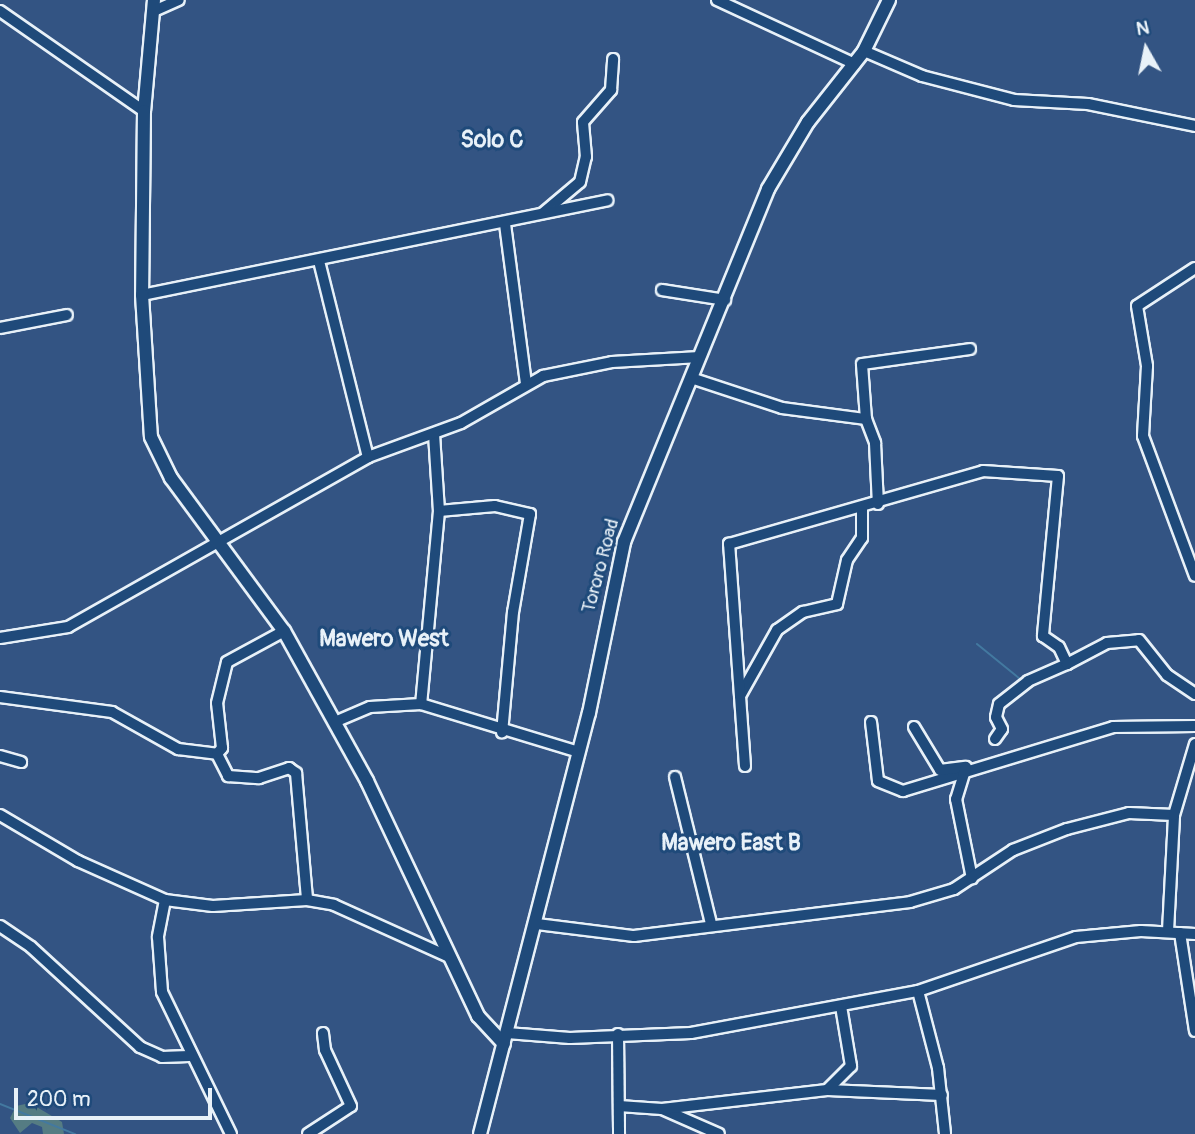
<!DOCTYPE html>
<style>
body{margin:0}
#map{position:relative;width:1195px;height:1134px;overflow:hidden;background:#335483;font-family:Pangolin,sans-serif}
div>[style]{position:absolute}
[style*='--x']{left:calc(var(--x)*1px);top:calc(var(--y)*1px);width:calc(var(--w)*1px);rotate:calc(var(--a)*1deg)}
.green>*{inset:0;background:#557c83}
.stream>*{height:2px;margin:-1px;padding:0 1px;transform-origin:1px;border-radius:1px;background:#4379a0}
.roads{filter:drop-shadow(2px 0 #e8f1f8) drop-shadow(-2px 0 #e8f1f8) drop-shadow(0 2px #e8f1f8) drop-shadow(0 -2px #e8f1f8)}
.minor>*{height:10px;margin:-5px;padding:0 5px;transform-origin:5px;border-radius:5px;background:#1f4a7a}
.major>*{height:12px;margin:-6px;padding:0 6px;transform-origin:6px;border-radius:6px;background:#1f4a7a}
span{translate:-50% -50%;white-space:nowrap;text-align:center;line-height:1.15;-webkit-text-stroke:6px #1f4a7a;paint-order:stroke}
.street-label{font-size:19px;color:#e8f1f8}
.quarter-label{font-size:23px;color:#e8f1f8;font-weight:700}
.north{position:absolute;left:1111px;top:14px;width:70px;height:70px;-webkit-text-stroke:5px #1f4a7a;paint-order:stroke;rotate:351deg;font-size:19px;font-weight:700;line-height:28px;text-align:center;color:#e8f1f8}
.north::after{content:'';display:block;margin:auto;width:24px;height:32px;background:#e8f1f8;clip-path:polygon(50% 0,100% 100%,50% 72%,0 100%)}
.scale{position:absolute;left:14px;top:1088px;width:198px;height:32px;box-sizing:border-box;border:4px solid #e8f1f8;border-top:0;padding-left:9px;font-size:21px;line-height:24px;white-space:nowrap;color:#e8f1f8;-webkit-text-stroke:5px #1f4a7a;paint-order:stroke}
</style>
<div id="map">
<div class="green">
<div style="clip-path:polygon(30px 1103px,62px 1122px,64px 1134px,43px 1134px,42px 1127px,32px 1123px,20px 1133px,10px 1118px,16px 1106px)"></div>
</div>
<div class="stream">
<div style="--x:977;--y:644;--w:55;--a:39.1"></div>
<div style="--x:0;--y:1104;--w:81;--a:21.8"></div>
</div>
<div class="roads">
<div class="minor">
<div style="--x:717;--y:0;--w:152;--a:24.9"></div>
<div style="--x:0;--y:11;--w:175;--a:34.8"></div>
<div style="--x:154;--y:11;--w:27;--a:-24"></div>
<div style="--x:864;--y:51;--w:63;--a:23.3"></div>
<div style="--x:922;--y:76;--w:95;--a:14.6"></div>
<div style="--x:1014;--y:100;--w:74;--a:3.1"></div>
<div style="--x:1088;--y:104;--w:109;--a:11.6"></div>
<div style="--x:543;--y:213;--w:48;--a:-40"></div>
<div style="--x:580;--y:182;--w:26;--a:-77"></div>
<div style="--x:586;--y:157;--w:35;--a:-95"></div>
<div style="--x:583;--y:122;--w:43;--a:-48.8"></div>
<div style="--x:611;--y:90;--w:31;--a:-86"></div>
<div style="--x:505;--y:224;--w:161;--a:82.5"></div>
<div style="--x:319;--y:261;--w:202;--a:76"></div>
<div style="--x:1195;--y:268;--w:69;--a:146.8"></div>
<div style="--x:1137;--y:306;--w:61;--a:80.5"></div>
<div style="--x:1147;--y:366;--w:70;--a:93.3"></div>
<div style="--x:1143;--y:436;--w:149;--a:69.6"></div>
<div style="--x:662;--y:290;--w:64;--a:9"></div>
<div style="--x:142;--y:295;--w:475;--a:-11.5"></div>
<div style="--x:0;--y:328;--w:68;--a:-11"></div>
<div style="--x:691;--y:378;--w:96;--a:18.2"></div>
<div style="--x:782;--y:408;--w:85;--a:7.5"></div>
<div style="--x:866;--y:419;--w:26;--a:69"></div>
<div style="--x:875;--y:443;--w:61;--a:87.2"></div>
<div style="--x:866;--y:419;--w:55;--a:-94.2"></div>
<div style="--x:862;--y:364;--w:109;--a:-7.9"></div>
<div style="--x:434;--y:434;--w:77;--a:86.3"></div>
<div style="--x:439;--y:511;--w:194;--a:95.3"></div>
<div style="--x:421;--y:704;--w:165;--a:16.9"></div>
<div style="--x:439;--y:511;--w:56;--a:-5.1"></div>
<div style="--x:495;--y:506;--w:36;--a:13"></div>
<div style="--x:530;--y:514;--w:99;--a:99.8"></div>
<div style="--x:513;--y:612;--w:121;--a:95.2"></div>
<div style="--x:0;--y:638;--w:69;--a:-9.2"></div>
<div style="--x:68;--y:627;--w:345;--a:-29.5"></div>
<div style="--x:368;--y:457;--w:99;--a:-20.1"></div>
<div style="--x:461;--y:423;--w:95;--a:-29.8"></div>
<div style="--x:543;--y:376;--w:70;--a:-11.5"></div>
<div style="--x:612;--y:362;--w:88;--a:-3.3"></div>
<div style="--x:740;--y:696;--w:76;--a:-60.7"></div>
<div style="--x:777;--y:630;--w:32;--a:-35"></div>
<div style="--x:803;--y:612;--w:35;--a:-13"></div>
<div style="--x:837;--y:604;--w:45;--a:-77.2"></div>
<div style="--x:847;--y:560;--w:27;--a:-56"></div>
<div style="--x:862;--y:538;--w:30;--a:-90"></div>
<div style="--x:0;--y:697;--w:113;--a:7.6"></div>
<div style="--x:112;--y:712;--w:76;--a:29.3"></div>
<div style="--x:178;--y:749;--w:39;--a:7"></div>
<div style="--x:217;--y:754;--w:8;--a:-50"></div>
<div style="--x:222;--y:748;--w:45;--a:-96.3"></div>
<div style="--x:217;--y:703;--w:42;--a:-76.3"></div>
<div style="--x:227;--y:662;--w:65;--a:-28.5"></div>
<div style="--x:337;--y:721;--w:36;--a:-23"></div>
<div style="--x:370;--y:707;--w:51;--a:-3.4"></div>
<div style="--x:871;--y:722;--w:59;--a:83.2"></div>
<div style="--x:878;--y:781;--w:27;--a:22"></div>
<div style="--x:903;--y:791;--w:220;--a:-16.9"></div>
<div style="--x:1113;--y:727;--w:82;--a:-0.7"></div>
<div style="--x:914;--y:727;--w:50;--a:58.8"></div>
<div style="--x:940;--y:770;--w:26;--a:-7"></div>
<div style="--x:966;--y:767;--w:34;--a:107"></div>
<div style="--x:956;--y:799;--w:81;--a:78.6"></div>
<div style="--x:995;--y:739;--w:12;--a:-55"></div>
<div style="--x:1002;--y:729;--w:13;--a:-117"></div>
<div style="--x:996;--y:717;--w:13;--a:-77"></div>
<div style="--x:999;--y:704;--w:37;--a:-38"></div>
<div style="--x:1028;--y:681;--w:43;--a:-23.6"></div>
<div style="--x:217;--y:754;--w:25;--a:63"></div>
<div style="--x:228;--y:776;--w:31;--a:4"></div>
<div style="--x:259;--y:778;--w:32;--a:-18"></div>
<div style="--x:289;--y:768;--w:9;--a:36"></div>
<div style="--x:296;--y:773;--w:127;--a:85"></div>
<div style="--x:0;--y:756;--w:22;--a:16"></div>
<div style="--x:745;--y:766;--w:223;--a:-94.1"></div>
<div style="--x:729;--y:544;--w:264;--a:-16"></div>
<div style="--x:983;--y:471;--w:75;--a:3.8"></div>
<div style="--x:1058;--y:476;--w:161;--a:95.4"></div>
<div style="--x:1043;--y:636;--w:19;--a:35"></div>
<div style="--x:1059;--y:647;--w:19;--a:65"></div>
<div style="--x:1067;--y:664;--w:45;--a:-27.7"></div>
<div style="--x:1107;--y:643;--w:32;--a:-5"></div>
<div style="--x:1139;--y:640;--w:45;--a:51.3"></div>
<div style="--x:1167;--y:675;--w:34;--a:34"></div>
<div style="--x:675;--y:777;--w:151;--a:76.2"></div>
<div style="--x:0;--y:815;--w:91;--a:30.5"></div>
<div style="--x:78;--y:861;--w:95;--a:24.1"></div>
<div style="--x:165;--y:900;--w:48;--a:7.1"></div>
<div style="--x:213;--y:906;--w:94;--a:-3.7"></div>
<div style="--x:307;--y:900;--w:27;--a:10"></div>
<div style="--x:334;--y:905;--w:124;--a:24.3"></div>
<div style="--x:165;--y:900;--w:38;--a:101"></div>
<div style="--x:158;--y:937;--w:55;--a:85.8"></div>
<div style="--x:162;--y:992;--w:158;--a:64.1"></div>
<div style="--x:537;--y:924;--w:98;--a:7.1"></div>
<div style="--x:634;--y:936;--w:278;--a:-7"></div>
<div style="--x:910;--y:902;--w:46;--a:-16.5"></div>
<div style="--x:954;--y:889;--w:71;--a:-33.5"></div>
<div style="--x:1013;--y:850;--w:58;--a:-21.3"></div>
<div style="--x:1067;--y:829;--w:64;--a:-14.5"></div>
<div style="--x:1129;--y:813;--w:45;--a:2.5"></div>
<div style="--x:0;--y:926;--w:37;--a:34"></div>
<div style="--x:31;--y:947;--w:148;--a:42.5"></div>
<div style="--x:140;--y:1047;--w:24;--a:24"></div>
<div style="--x:162;--y:1057;--w:27;--a:-2"></div>
<div style="--x:1168;--y:931;--w:116;--a:-87"></div>
<div style="--x:1174;--y:815;--w:74;--a:-73.5"></div>
<div style="--x:1180;--y:933;--w:99;--a:81.3"></div>
<div style="--x:918;--y:991;--w:80;--a:75.4"></div>
<div style="--x:938;--y:1068;--w:66;--a:83.9"></div>
<div style="--x:507;--y:1033;--w:63;--a:4.5"></div>
<div style="--x:570;--y:1038;--w:121;--a:-2.4"></div>
<div style="--x:691;--y:1033;--w:231;--a:-10.5"></div>
<div style="--x:918;--y:991;--w:167;--a:-18.9"></div>
<div style="--x:1076;--y:937;--w:65;--a:-5.3"></div>
<div style="--x:1141;--y:931;--w:54;--a:3.2"></div>
<div style="--x:618;--y:1034;--w:100;--a:89.4"></div>
<div style="--x:828;--y:1090;--w:114;--a:2.5"></div>
<div style="--x:619;--y:1106;--w:43;--a:4"></div>
<div style="--x:662;--y:1109;--w:62;--a:23.7"></div>
<div style="--x:662;--y:1109;--w:166;--a:-6.6"></div>
<div style="--x:827;--y:1090;--w:34;--a:-45"></div>
<div style="--x:851;--y:1066;--w:61;--a:-99.5"></div>
<div style="--x:308;--y:1134;--w:51;--a:-33.1"></div>
<div style="--x:351;--y:1106;--w:62;--a:-114.9"></div>
<div style="--x:325;--y:1050;--w:17;--a:-97"></div>
</div>
<div class="major">
<div style="--x:154;--y:0;--w:111;--a:95.1"></div>
<div style="--x:144;--y:111;--w:184;--a:90.6"></div>
<div style="--x:142;--y:295;--w:142;--a:86.4"></div>
<div style="--x:151;--y:437;--w:46;--a:64"></div>
<div style="--x:171;--y:478;--w:190;--a:53.6"></div>
<div style="--x:284;--y:631;--w:171;--a:61"></div>
<div style="--x:367;--y:781;--w:260;--a:64.7"></div>
<div style="--x:478;--y:1016;--w:38;--a:47"></div>
<div style="--x:480;--y:1134;--w:435;--a:-75.5"></div>
<div style="--x:589;--y:713;--w:175;--a:-78.4"></div>
<div style="--x:624;--y:542;--w:381;--a:-67.8"></div>
<div style="--x:768;--y:189;--w:78;--a:-59.2"></div>
<div style="--x:808;--y:122;--w:90;--a:-51.7"></div>
<div style="--x:864;--y:51;--w:57;--a:-63.9"></div>
</div>
</div>
<div class="street-label">
<span style="left:601px;top:566px;rotate:-75deg">Tororo Road</span>
</div>
<div class="quarter-label">
<span style="left:492px;top:140px">Solo C</span>
<span style="left:384px;top:639px">Mawero West</span>
<span style="left:731px;top:843px">Mawero East B</span>
</div>
<div class="north">N</div>
<div class="scale">200 m</div>
</div>
